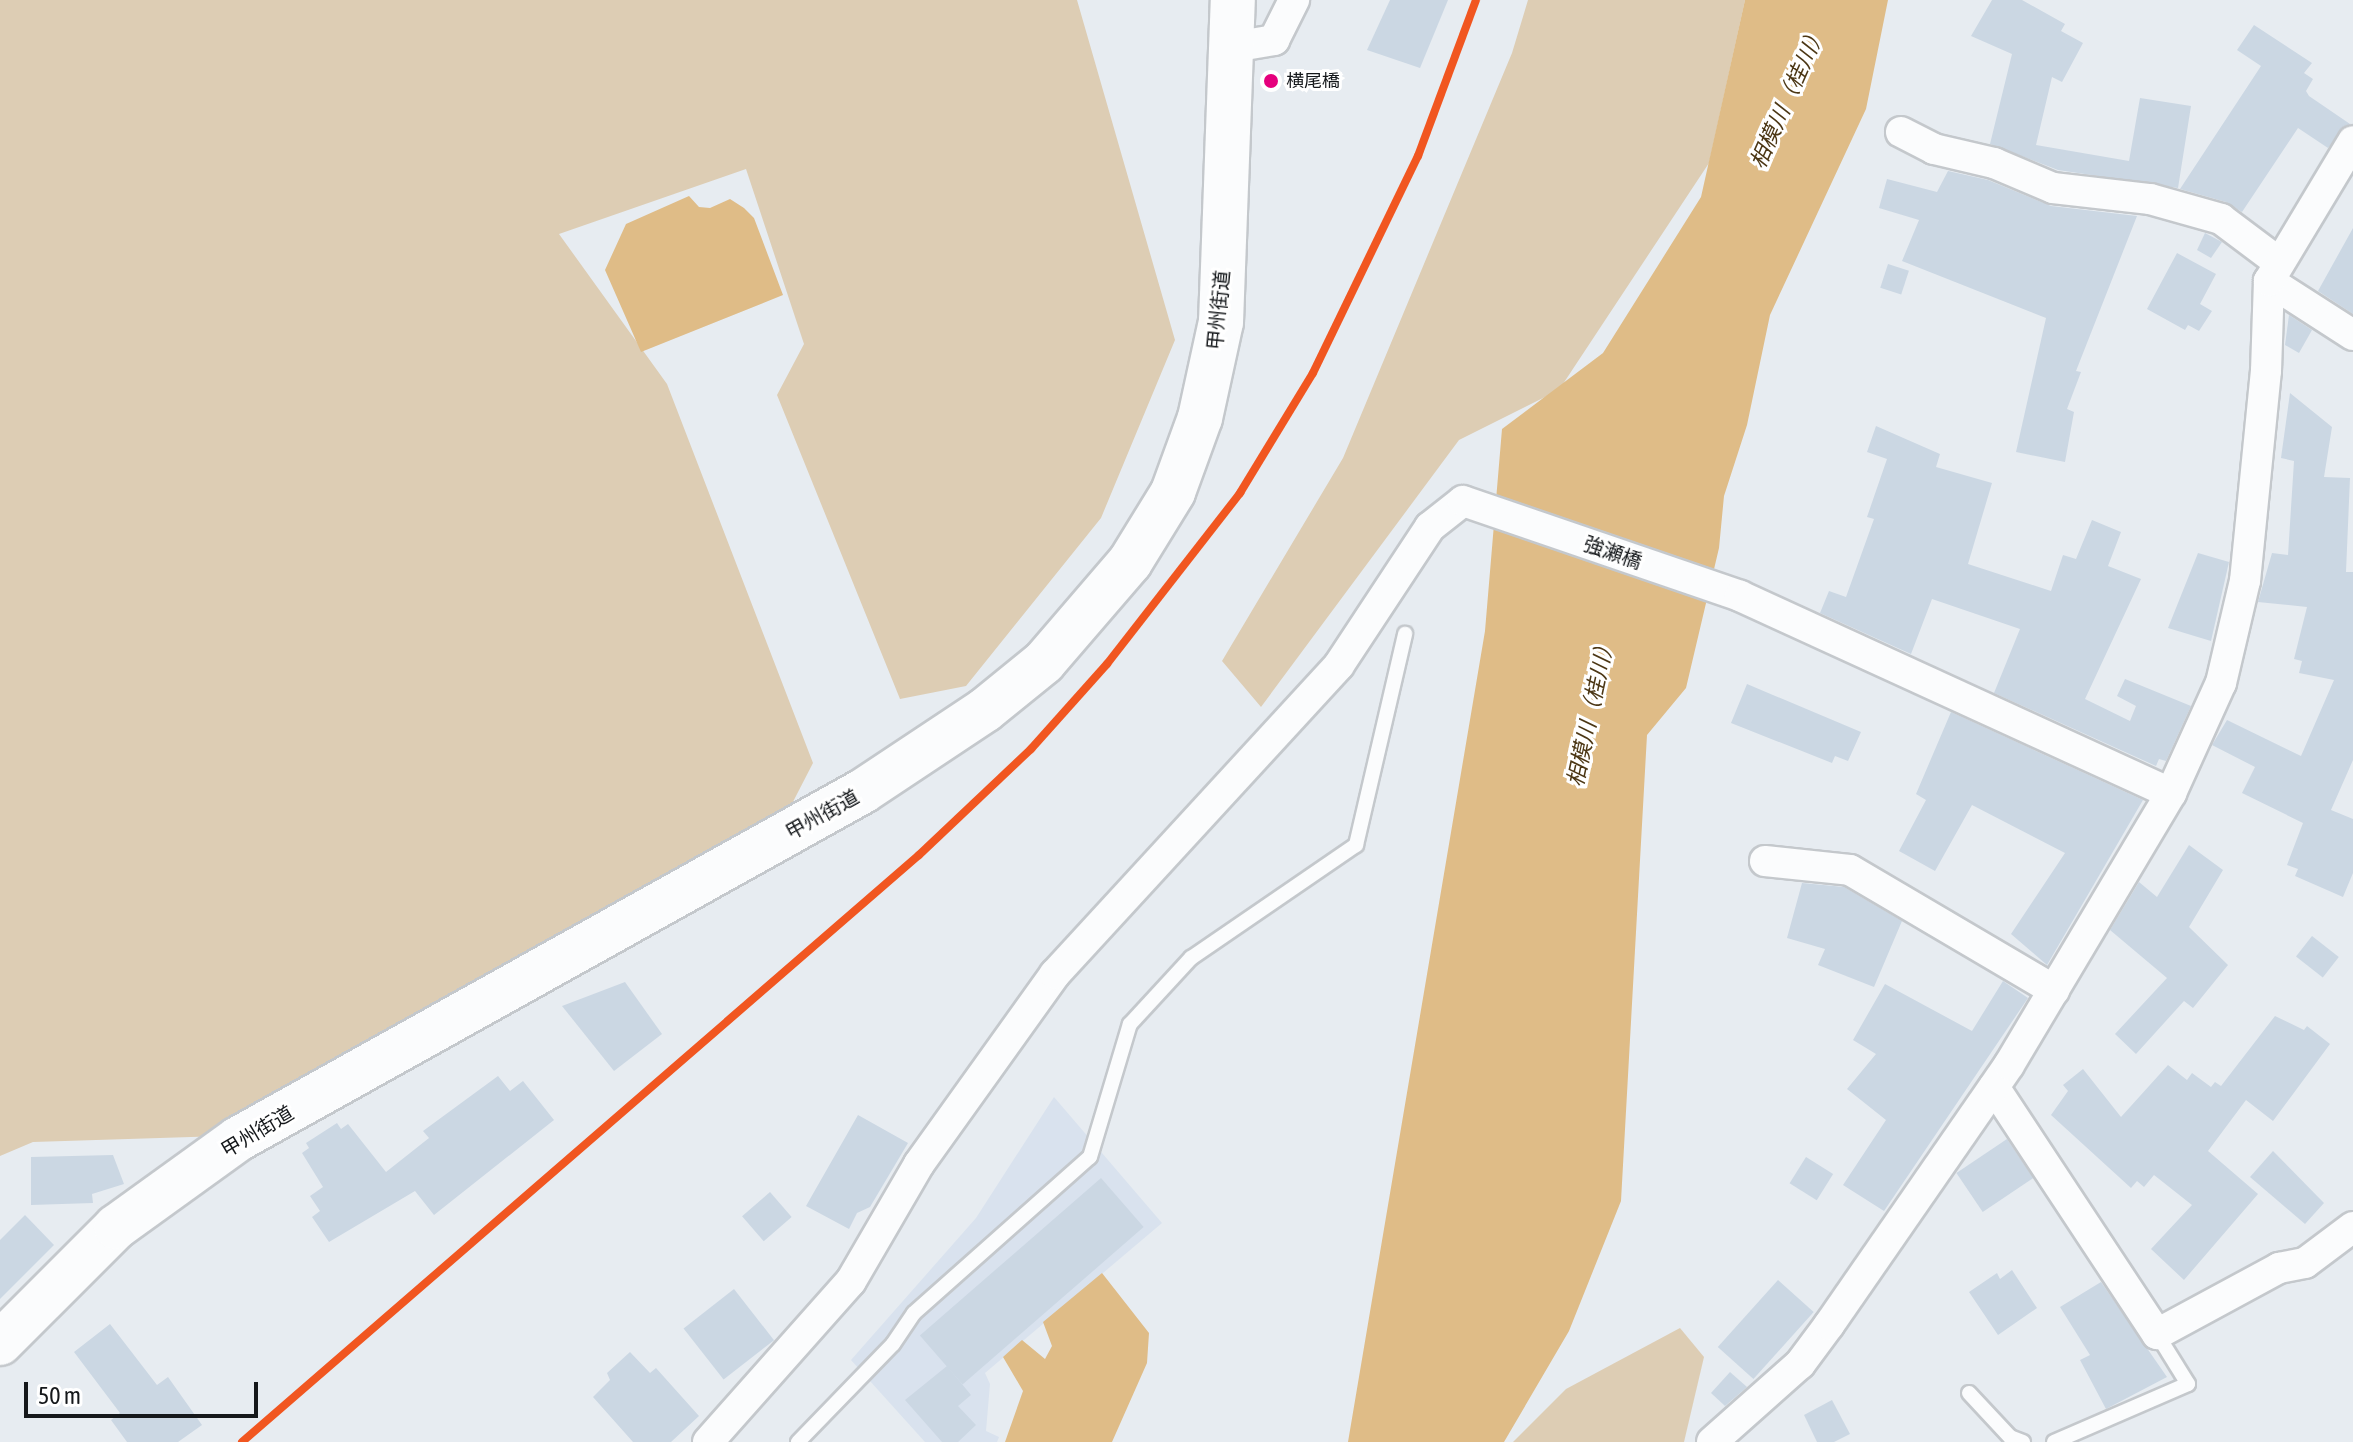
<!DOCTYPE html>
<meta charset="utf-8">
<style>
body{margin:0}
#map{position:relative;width:2353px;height:1442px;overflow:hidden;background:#e7ecf1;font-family:"Asap Condensed","Noto Sans JP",sans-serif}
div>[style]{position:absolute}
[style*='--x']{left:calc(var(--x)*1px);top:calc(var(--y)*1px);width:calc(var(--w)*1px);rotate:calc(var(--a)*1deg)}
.built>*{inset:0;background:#d9e2ee}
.green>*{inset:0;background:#ddcdb4}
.water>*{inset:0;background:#dfbc87}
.building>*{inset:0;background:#cbd7e3;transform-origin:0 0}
.roads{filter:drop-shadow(2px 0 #c4c8cc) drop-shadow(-2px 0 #c4c8cc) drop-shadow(0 2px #c4c8cc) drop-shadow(0 -2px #c4c8cc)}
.lane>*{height:14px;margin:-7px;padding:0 7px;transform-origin:7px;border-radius:7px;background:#fbfcfd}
.street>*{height:30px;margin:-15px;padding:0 15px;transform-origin:15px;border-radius:15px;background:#fbfcfd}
.highway>*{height:44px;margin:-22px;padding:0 22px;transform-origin:22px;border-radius:22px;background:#fbfcfd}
.rail-1>*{height:8px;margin:-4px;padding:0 4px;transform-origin:4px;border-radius:4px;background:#f15620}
.dots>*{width:22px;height:22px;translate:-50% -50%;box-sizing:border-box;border:4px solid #fff;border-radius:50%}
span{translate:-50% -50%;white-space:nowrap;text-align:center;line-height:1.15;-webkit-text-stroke:6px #fff;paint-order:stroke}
.bus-label{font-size:18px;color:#15181b}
.left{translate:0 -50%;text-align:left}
.street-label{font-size:20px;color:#15181b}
.water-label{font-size:22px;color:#4c3715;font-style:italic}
.scale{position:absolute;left:24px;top:1382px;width:234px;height:36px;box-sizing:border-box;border:4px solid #15181b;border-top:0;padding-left:10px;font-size:24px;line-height:28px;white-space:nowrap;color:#15181b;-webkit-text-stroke:6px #fff;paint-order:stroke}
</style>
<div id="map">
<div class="built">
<div style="clip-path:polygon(1054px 1097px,1162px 1223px,985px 1373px,990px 1384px,986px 1431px,999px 1437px,997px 1442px,925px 1442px,851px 1360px,976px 1218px)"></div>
</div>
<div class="green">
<div style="clip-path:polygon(0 0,1077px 0,1175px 340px,1101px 518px,966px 686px,900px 699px,777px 395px,804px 344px,746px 169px,559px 234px,667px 384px,813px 763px,780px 827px,223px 1136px,33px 1142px,0 1156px)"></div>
<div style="clip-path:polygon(1528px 0,1745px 0,1709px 163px,1559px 390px,1459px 440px,1261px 707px,1222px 661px,1343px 458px,1512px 53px)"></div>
<div style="clip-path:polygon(1680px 1328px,1704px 1357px,1684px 1442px,1513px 1442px,1566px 1389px)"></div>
</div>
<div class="water">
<div style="clip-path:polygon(1745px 0,1888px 0,1866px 109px,1770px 315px,1747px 425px,1724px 496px,1719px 548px,1686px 688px,1647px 735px,1621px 1201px,1569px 1331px,1504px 1442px,1348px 1442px,1485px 631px,1502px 429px,1603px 353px,1701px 197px)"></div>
<div style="clip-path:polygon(689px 196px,699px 207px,710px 208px,730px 199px,744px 208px,754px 218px,783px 295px,641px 352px,605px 270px,626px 224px)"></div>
<div style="clip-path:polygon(1102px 1273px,1149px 1333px,1147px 1363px,1112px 1442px,1005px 1442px,1023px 1391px,1003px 1357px,1022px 1340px,1045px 1359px,1052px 1346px,1043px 1322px)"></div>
</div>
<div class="building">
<div style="clip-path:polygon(1390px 0,1448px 0,1420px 68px,1367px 50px)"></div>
<div style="clip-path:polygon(1992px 0,2022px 0,2065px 24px,2061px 31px,2083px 43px,2062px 82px,2052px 77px,2036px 145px,2129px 161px,2140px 98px,2191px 106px,2178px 188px,2058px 170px,1990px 144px,2012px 54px,1971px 36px)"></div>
<div style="clip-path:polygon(2254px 25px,2312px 63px,2304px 73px,2313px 79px,2306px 91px,2309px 96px,2350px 124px,2328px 148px,2298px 128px,2242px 212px,2226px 202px,2180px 189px,2261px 66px,2237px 50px)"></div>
<div style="clip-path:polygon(1948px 171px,1988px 180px,2051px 206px,2137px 216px,2076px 371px,2081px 372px,2067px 409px,2074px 412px,2065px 462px,2016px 452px,2046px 318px,1902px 261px,1919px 220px,1879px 208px,1887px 179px,1937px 192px)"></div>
<div style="clip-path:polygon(2353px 228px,2353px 314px,2318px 291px)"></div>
<div style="clip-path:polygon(2205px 233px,2222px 242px,2211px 258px,2197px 250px)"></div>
<div style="clip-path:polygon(2177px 253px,2216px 274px,2200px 304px,2212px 311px,2199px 331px,2188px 325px,2185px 330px,2147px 309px)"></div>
<div style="left:1888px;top:264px;width:22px;height:25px;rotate:18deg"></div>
<div style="clip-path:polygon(2289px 315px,2312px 330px,2299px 353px,2285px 345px)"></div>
<div style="clip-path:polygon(2290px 393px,2332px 427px,2324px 477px,2350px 478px,2346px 572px,2353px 572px,2353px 760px,2331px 810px,2353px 819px,2353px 873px,2343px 897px,2295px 876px,2298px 869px,2287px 865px,2303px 823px,2242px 793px,2255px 767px,2212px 745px,2227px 720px,2301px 756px,2334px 680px,2299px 673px,2302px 661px,2294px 659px,2307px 607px,2258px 602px,2272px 553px,2288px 555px,2294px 461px,2281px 458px)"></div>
<div style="clip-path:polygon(1876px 426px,1940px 454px,1936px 467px,1992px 483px,1968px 564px,2051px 591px,2063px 555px,2076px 559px,2092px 520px,2121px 532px,2108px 566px,2141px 579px,2085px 699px,2130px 721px,2136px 706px,2117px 696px,2125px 679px,2191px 706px,2166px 761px,2159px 759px,2156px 766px,1994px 693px,2020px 629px,1932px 599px,1911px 654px,1820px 613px,1829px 591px,1846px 597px,1874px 519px,1867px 517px,1887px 459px,1867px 452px)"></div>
<div style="clip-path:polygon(2198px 553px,2229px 562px,2211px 641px,2168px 628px)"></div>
<div style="clip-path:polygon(1747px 684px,1861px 732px,1848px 761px,1835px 756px,1832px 763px,1731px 723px)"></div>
<div style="clip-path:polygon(1951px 712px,2143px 800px,2047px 965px,2011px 934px,2065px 853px,1972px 805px,1935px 871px,1899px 851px,1926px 800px,1916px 794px)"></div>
<div style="clip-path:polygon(2189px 845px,2223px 870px,2189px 927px,2228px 965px,2193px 1008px,2184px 1001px,2136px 1054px,2115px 1034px,2167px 978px,2110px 930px,2139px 882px,2157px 897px)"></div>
<div style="clip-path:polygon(1802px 883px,1844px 887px,1902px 921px,1874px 987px,1818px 965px,1825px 949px,1787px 938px)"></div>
<div style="left:2312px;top:936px;width:34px;height:26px;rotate:38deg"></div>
<div style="clip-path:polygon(2003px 981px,2028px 998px,1884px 1211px,1843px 1185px,1886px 1120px,1847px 1089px,1876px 1054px,1853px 1040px,1885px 984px,1972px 1031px)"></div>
<div style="clip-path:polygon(625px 982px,662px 1034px,614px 1071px,562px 1006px)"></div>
<div style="clip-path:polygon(2275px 1016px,2304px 1030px,2307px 1026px,2330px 1044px,2273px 1121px,2246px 1100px,2208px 1151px,2258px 1194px,2184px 1280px,2151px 1249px,2192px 1205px,2154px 1175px,2144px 1187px,2137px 1181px,2131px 1188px,2051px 1115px,2068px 1091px,2063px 1085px,2083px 1069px,2121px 1117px,2168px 1065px,2187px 1080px,2192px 1073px,2211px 1087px,2215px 1082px,2221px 1086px)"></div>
<div style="clip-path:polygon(498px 1076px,510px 1091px,523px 1081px,554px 1120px,434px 1215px,415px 1191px,329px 1242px,312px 1217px,320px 1211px,310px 1196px,323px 1187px,302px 1153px,309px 1148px,306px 1143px,337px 1123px,341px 1129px,348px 1124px,386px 1172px,429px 1138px,423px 1131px)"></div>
<div style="clip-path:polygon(858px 1115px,908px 1143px,870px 1207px,857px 1213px,849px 1229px,806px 1206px)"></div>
<div style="left:2007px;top:1139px;width:47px;height:61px;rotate:56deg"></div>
<div style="clip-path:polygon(2273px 1151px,2324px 1203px,2305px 1224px,2250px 1177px)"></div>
<div style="clip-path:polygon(113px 1155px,124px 1184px,92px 1194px,93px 1203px,31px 1205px,31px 1157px)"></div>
<div style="left:1806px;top:1157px;width:32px;height:31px;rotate:32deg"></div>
<div style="left:1101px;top:1178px;width:65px;height:240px;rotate:49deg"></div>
<div style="left:770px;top:1192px;width:33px;height:37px;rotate:49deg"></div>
<div style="clip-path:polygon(25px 1215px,54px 1245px,0 1299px,0 1240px)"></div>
<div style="clip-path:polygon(2012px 1270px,2037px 1308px,1998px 1335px,1969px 1292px,1997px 1273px,2000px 1279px)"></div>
<div style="left:1778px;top:1280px;width:48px;height:90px;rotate:42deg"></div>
<div style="clip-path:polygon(2101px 1282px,2167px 1377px,2106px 1409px,2080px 1360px,2090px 1355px,2060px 1307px)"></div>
<div style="left:734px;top:1289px;width:65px;height:64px;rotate:52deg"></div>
<div style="clip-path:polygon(110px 1324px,157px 1385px,168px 1377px,202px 1425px,178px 1442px,127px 1442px,111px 1420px,120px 1413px,74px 1352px)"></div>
<div style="clip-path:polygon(630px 1352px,650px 1373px,656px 1368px,699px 1416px,671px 1442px,633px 1442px,593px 1397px,610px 1380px,607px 1373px)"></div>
<div style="clip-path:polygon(947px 1366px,971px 1395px,958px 1406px,976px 1425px,958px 1442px,942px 1442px,905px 1400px)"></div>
<div style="clip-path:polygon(1730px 1372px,1747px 1387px,1725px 1406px,1711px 1393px)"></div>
<div style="clip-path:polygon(1832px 1400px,1850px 1434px,1834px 1442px,1817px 1442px,1804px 1415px)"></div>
</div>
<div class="roads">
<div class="lane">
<div style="--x:1969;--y:1393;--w:60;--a:47"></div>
<div style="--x:2010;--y:1437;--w:14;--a:21"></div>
<div style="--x:798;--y:1442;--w:136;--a:-45.9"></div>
<div style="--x:893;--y:1344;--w:37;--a:-56"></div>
<div style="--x:914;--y:1313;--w:235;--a:-41.6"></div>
<div style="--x:1090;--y:1157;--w:139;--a:-73.3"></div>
<div style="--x:1130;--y:1024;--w:90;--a:-47.3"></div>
<div style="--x:1191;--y:958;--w:200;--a:-34.4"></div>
<div style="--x:1356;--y:845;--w:217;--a:-76.9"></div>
<div style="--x:2054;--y:1442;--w:146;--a:-23.4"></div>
<div style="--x:2188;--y:1384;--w:59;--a:-121.8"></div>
</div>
<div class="street">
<div style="--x:1233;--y:47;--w:42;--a:-9.7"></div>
<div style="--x:1274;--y:40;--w:45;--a:-63.4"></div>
<div style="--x:1901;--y:132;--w:37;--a:27"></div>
<div style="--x:1934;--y:149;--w:62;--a:13.1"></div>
<div style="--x:1994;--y:163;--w:64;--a:23"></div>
<div style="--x:2053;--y:188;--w:98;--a:6.5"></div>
<div style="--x:2150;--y:199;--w:74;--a:15.7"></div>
<div style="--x:2221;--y:219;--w:70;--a:36.9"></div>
<div style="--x:2269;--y:281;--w:100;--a:32.7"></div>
<div style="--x:1765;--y:861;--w:85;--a:6"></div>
<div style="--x:1850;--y:870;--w:237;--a:30.5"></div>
<div style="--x:1994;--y:1087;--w:296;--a:56.6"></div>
<div style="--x:2157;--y:1334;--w:139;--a:-28.4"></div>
<div style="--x:2279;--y:1268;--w:26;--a:-11"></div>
<div style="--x:2305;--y:1263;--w:60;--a:-36.9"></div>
<div style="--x:708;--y:1442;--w:215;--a:-48.4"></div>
<div style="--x:851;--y:1281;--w:135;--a:-59.8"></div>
<div style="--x:919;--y:1164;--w:234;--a:-54.4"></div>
<div style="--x:1055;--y:974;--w:420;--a:-47.4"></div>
<div style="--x:1339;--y:665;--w:165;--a:-56.6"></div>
<div style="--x:1430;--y:527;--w:42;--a:-38.2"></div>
<div style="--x:1463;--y:501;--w:293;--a:18.9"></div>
<div style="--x:1740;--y:596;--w:474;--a:24.6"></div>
<div style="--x:1712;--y:1442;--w:118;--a:-41.6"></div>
<div style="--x:1800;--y:1364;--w:49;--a:-53.4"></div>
<div style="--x:1829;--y:1325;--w:316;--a:-55.3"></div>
<div style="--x:2009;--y:1065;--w:317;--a:-59.2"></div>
<div style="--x:2171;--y:793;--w:121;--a:-65.6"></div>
<div style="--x:2221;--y:683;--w:105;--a:-76.8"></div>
<div style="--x:2245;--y:581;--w:211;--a:-84.3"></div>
<div style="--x:2266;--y:371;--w:90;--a:-88.1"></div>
<div style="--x:2269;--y:281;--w:163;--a:-59"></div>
</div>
<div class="highway">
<div style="--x:0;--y:1343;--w:164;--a:-45"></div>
<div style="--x:116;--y:1227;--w:150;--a:-35.8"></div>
<div style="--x:238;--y:1139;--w:715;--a:-29.11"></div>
<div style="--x:863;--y:791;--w:146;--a:-33.6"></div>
<div style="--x:985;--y:710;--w:76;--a:-39.1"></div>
<div style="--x:1044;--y:662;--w:132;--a:-49.3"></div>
<div style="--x:1130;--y:562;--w:82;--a:-58.4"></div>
<div style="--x:1173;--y:492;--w:79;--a:-70"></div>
<div style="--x:1200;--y:418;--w:98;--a:-77.7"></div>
<div style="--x:1221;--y:322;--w:322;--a:-87.9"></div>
</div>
</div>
<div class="rail-1">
<div style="--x:242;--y:1442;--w:896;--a:-40.93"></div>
<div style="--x:919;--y:855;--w:154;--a:-43.4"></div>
<div style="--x:1031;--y:749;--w:114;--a:-48.2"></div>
<div style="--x:1107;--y:664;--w:217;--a:-52.1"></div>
<div style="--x:1240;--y:493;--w:140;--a:-58.7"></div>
<div style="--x:1313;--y:373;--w:241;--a:-64.2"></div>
<div style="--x:1418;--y:156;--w:166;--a:-69.6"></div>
</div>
<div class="dots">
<div style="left:1271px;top:81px;background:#e5007d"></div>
</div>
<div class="bus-label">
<span class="left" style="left:1286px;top:81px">横尾橋</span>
</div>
<div class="street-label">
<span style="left:1218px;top:310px;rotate:-84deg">甲州街道</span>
<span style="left:1613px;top:552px;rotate:19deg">強瀬橋</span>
<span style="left:822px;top:814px;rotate:-29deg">甲州街道</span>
<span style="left:257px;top:1131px;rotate:-31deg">甲州街道</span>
</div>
<div class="water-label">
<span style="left:1788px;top:97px;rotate:-66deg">相模川（桂川）</span>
<span style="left:1591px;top:711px;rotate:-78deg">相模川（桂川）</span>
</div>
<div class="scale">50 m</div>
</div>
